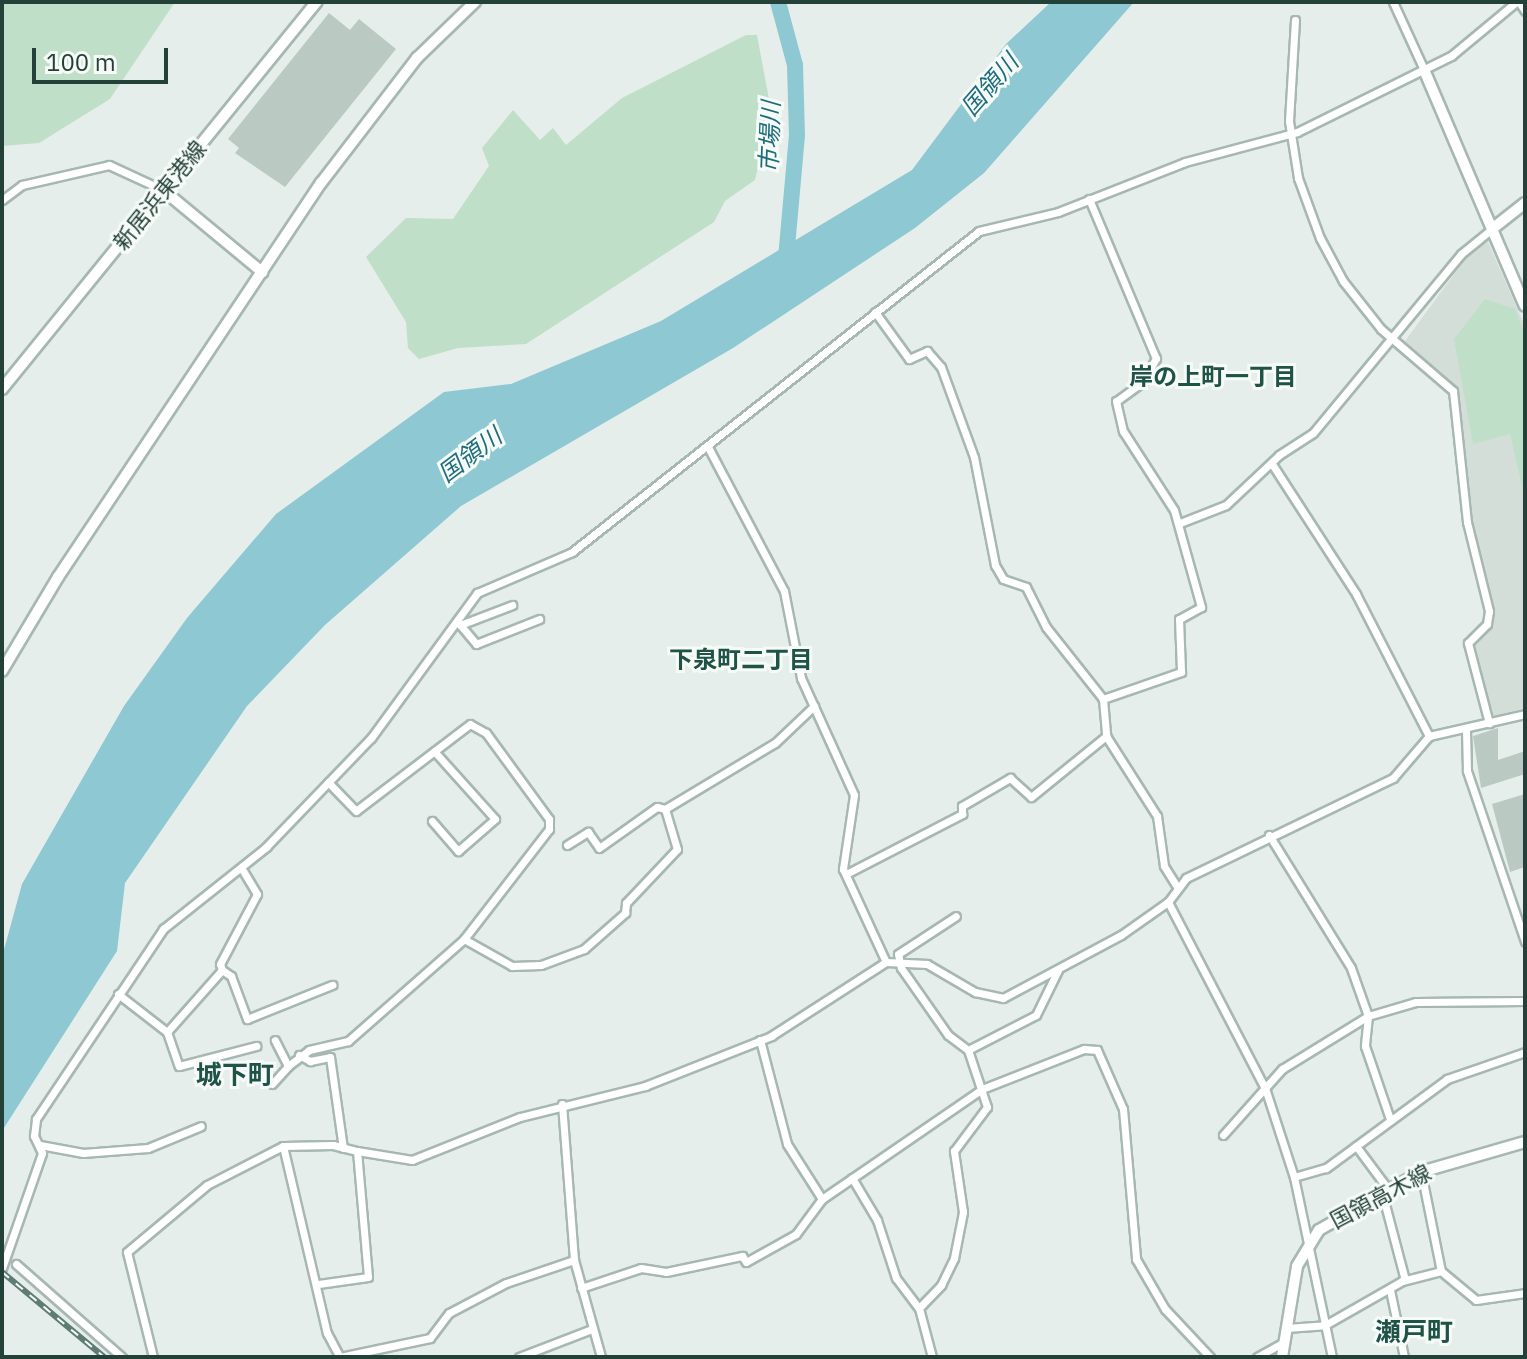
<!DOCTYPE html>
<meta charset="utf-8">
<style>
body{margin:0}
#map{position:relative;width:1527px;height:1359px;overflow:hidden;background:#e5eeea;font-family:"IBM Plex Sans","Noto Sans JP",sans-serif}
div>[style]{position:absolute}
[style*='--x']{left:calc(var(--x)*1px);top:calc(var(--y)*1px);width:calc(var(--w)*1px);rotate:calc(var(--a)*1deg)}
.built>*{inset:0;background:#d4ded9}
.green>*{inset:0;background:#bfdfc8}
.water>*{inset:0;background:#8ec8d2}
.river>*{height:16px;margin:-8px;padding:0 8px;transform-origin:8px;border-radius:8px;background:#8ec8d2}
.building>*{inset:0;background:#bbc9c3}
.roads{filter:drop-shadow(2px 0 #a7b7b1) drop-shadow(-2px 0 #a7b7b1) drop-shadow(0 2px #a7b7b1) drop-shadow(0 -2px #a7b7b1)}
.street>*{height:7px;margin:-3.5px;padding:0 3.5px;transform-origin:3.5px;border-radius:3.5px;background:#fff}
.secondary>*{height:10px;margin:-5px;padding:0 5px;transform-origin:5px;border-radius:5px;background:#fff}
.rail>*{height:6px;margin-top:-3px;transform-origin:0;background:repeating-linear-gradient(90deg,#f6fbf8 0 9px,#5f7c74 0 18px);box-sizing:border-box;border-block:2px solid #5f7c74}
span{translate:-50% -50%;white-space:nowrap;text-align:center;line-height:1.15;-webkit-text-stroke:6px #f6fbf8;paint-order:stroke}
.street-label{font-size:22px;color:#244139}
.water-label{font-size:24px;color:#1e6d7d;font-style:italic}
.neighbourhood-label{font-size:24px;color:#205347;font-weight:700}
.quarter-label{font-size:26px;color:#205347;font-weight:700}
.frame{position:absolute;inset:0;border:4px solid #244139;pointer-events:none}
.scale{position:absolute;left:32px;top:48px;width:136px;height:36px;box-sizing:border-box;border:4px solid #244139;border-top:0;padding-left:10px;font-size:24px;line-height:28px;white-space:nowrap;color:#244139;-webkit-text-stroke:6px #f6fbf8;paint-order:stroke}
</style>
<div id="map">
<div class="built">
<div style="clip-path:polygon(1488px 242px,1525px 326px,1525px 708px,1490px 717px,1473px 643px,1494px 624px,1473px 528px,1457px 392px,1405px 341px,1471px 251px)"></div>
</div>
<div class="green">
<div style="clip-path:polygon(2px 2px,175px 2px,110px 99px,39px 143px,2px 146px)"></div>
<div style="clip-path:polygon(746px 35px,757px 35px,771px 110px,755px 180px,725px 201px,714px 222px,526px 344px,458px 348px,419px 359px,408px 348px,406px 322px,366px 257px,406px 218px,453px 219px,489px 166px,482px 148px,513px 110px,540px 140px,553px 128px,566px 145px,622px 98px)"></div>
<div style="clip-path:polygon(1485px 299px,1515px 309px,1525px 335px,1525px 499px,1510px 434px,1473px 444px,1454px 339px)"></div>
</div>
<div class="water">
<div style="clip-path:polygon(1051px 2px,1134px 2px,984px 173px,915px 228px,733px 348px,461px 506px,325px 625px,247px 706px,125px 883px,117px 951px,2px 1131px,2px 957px,22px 884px,124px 706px,187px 618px,276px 514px,444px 392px,511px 384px,661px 321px,912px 170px,1006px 44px)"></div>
</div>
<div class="river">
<div style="--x:778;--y:2;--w:65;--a:74.9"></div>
<div style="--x:795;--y:65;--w:70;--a:88.4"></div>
<div style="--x:797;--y:135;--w:135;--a:95.1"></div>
</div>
<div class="building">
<div style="clip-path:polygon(329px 13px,350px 30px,359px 19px,396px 49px,285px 187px,235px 153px,239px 148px,228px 139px)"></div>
<div style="clip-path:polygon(1498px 728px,1498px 760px,1525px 751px,1525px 774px,1481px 788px,1473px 736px)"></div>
<div style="clip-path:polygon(1525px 794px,1525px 867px,1510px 872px,1492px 804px)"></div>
</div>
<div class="roads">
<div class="street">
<div style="--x:1393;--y:2;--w:77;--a:65.4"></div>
<div style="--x:1519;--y:2;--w:11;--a:56"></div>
<div style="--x:1295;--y:20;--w:101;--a:93.4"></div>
<div style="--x:1289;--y:121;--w:58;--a:81"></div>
<div style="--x:1298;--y:178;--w:64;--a:69.9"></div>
<div style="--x:1320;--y:238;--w:49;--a:61.9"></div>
<div style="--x:1343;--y:281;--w:61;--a:51.6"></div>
<div style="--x:1381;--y:329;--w:95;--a:40.7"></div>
<div style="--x:1453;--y:391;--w:132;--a:83.9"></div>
<div style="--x:1467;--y:522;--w:92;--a:76.1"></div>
<div style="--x:1489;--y:611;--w:13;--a:99"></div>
<div style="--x:1487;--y:624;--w:27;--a:135"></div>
<div style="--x:1468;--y:643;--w:83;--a:75.3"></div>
<div style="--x:1089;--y:199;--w:173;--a:67.2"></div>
<div style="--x:1156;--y:358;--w:26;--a:118"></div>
<div style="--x:1144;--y:381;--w:34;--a:144"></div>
<div style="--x:1116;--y:401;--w:31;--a:77"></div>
<div style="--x:1123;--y:431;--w:94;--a:57.2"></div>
<div style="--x:1174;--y:510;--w:101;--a:74.4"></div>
<div style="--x:1201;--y:607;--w:25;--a:151"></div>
<div style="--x:1179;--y:619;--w:53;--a:87.8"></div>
<div style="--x:1181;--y:672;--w:83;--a:160.9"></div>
<div style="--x:2;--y:200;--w:25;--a:-37"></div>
<div style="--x:22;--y:185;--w:89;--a:-12.9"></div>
<div style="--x:109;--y:165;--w:60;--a:24.8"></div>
<div style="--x:875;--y:312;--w:58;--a:54.1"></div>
<div style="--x:909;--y:359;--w:20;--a:-24"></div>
<div style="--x:927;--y:351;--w:21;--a:49"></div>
<div style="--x:941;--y:367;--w:96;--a:69.9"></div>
<div style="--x:974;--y:457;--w:110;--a:79"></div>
<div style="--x:995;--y:565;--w:16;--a:60"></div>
<div style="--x:1003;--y:579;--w:24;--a:19"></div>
<div style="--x:1026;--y:587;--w:45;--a:63.4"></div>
<div style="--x:1046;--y:627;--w:92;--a:51.6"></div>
<div style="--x:1103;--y:699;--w:37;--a:85"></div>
<div style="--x:1106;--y:736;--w:95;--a:57.5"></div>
<div style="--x:1157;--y:816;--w:50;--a:82"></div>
<div style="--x:1164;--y:866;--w:25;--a:58"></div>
<div style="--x:708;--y:447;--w:163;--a:62.2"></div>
<div style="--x:784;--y:591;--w:89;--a:78.9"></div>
<div style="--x:801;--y:678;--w:128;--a:65.6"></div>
<div style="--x:854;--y:795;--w:75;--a:98.5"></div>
<div style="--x:843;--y:869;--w:102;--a:65.2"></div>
<div style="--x:1272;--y:464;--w:155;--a:57.1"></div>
<div style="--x:1356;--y:594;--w:160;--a:62.8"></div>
<div style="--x:1180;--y:523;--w:49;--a:-21.4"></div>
<div style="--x:1226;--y:505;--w:73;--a:-43.3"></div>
<div style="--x:1279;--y:455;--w:40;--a:-32.9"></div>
<div style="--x:1313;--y:433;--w:232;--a:-50.4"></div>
<div style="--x:1461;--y:254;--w:40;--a:-39"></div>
<div style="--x:457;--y:621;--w:30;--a:50"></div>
<div style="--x:476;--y:644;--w:68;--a:-21.6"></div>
<div style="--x:460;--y:625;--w:56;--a:-21"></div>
<div style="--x:1466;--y:730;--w:41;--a:88.6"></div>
<div style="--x:1467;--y:771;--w:180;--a:71.2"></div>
<div style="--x:432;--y:821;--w:40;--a:49"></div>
<div style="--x:458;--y:851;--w:49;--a:-40.9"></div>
<div style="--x:495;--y:819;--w:91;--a:-131.9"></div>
<div style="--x:1269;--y:835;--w:156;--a:58.3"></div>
<div style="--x:1351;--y:968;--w:51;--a:70.5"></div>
<div style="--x:1368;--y:1016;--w:30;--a:96"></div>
<div style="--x:1365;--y:1046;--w:77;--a:71.1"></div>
<div style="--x:567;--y:845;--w:25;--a:-32"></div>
<div style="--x:588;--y:832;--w:19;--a:55"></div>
<div style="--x:599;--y:848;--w:71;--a:-35.3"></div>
<div style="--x:657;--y:807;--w:8;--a:14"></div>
<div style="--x:846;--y:874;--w:131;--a:-27.3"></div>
<div style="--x:962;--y:814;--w:8;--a:-90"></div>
<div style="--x:962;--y:806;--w:56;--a:-30.3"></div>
<div style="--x:1010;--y:778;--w:28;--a:42"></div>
<div style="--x:1031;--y:797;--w:97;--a:-39.1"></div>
<div style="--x:1168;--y:902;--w:210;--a:62.5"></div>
<div style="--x:1265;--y:1088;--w:94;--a:72"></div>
<div style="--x:1294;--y:1177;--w:184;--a:78.1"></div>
<div style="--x:464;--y:939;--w:55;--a:29.4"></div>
<div style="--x:512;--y:966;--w:29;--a:-2"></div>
<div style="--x:541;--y:965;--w:46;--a:-20.4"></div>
<div style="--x:584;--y:949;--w:55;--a:-41.3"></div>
<div style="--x:625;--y:913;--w:10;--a:-84"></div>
<div style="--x:626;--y:903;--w:74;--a:-46.6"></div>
<div style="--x:677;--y:849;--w:42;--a:-106.7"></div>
<div style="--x:665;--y:809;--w:128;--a:-31"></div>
<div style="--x:775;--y:743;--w:54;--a:-43.5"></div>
<div style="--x:222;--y:970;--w:6;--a:-108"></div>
<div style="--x:220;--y:964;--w:79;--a:-62.1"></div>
<div style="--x:257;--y:894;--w:29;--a:-121"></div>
<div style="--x:118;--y:994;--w:62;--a:37.8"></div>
<div style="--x:167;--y:1032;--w:36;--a:71"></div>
<div style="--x:179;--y:1066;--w:80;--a:-14.6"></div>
<div style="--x:167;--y:1032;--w:83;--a:-48.4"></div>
<div style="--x:222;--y:970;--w:11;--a:34"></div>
<div style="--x:231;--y:976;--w:46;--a:69.6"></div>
<div style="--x:247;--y:1019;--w:92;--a:-21.8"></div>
<div style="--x:760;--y:1040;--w:107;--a:75.4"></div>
<div style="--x:787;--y:1144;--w:65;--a:57.5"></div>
<div style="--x:968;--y:1050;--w:76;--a:-27.2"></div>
<div style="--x:1036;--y:1015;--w:50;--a:-63.9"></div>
<div style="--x:299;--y:1055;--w:13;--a:29"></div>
<div style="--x:310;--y:1061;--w:20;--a:-11"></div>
<div style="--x:330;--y:1057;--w:92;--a:81.9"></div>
<div style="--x:288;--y:1066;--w:26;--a:-37"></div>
<div style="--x:309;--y:1050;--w:40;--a:-13"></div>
<div style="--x:348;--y:1041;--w:154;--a:-41.3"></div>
<div style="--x:464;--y:939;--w:139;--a:-52.3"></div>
<div style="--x:549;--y:829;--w:10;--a:-90"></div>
<div style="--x:549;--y:819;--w:107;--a:-126.2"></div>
<div style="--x:486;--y:733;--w:18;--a:-151"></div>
<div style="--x:470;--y:724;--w:143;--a:142.7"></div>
<div style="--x:356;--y:811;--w:40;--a:-134"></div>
<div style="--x:272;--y:1084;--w:24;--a:-48"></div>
<div style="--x:288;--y:1066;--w:29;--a:-117"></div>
<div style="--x:562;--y:1104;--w:156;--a:85.6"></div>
<div style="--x:574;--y:1260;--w:101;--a:74.4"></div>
<div style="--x:1223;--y:1135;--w:89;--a:-48.2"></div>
<div style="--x:1282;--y:1069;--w:101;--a:-31.6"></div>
<div style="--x:1368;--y:1016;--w:50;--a:-16.3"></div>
<div style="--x:1416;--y:1002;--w:109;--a:-0.5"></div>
<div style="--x:40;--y:1145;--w:44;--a:10.5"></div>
<div style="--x:83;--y:1153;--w:65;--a:-4.4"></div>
<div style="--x:148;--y:1148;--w:57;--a:-22.5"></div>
<div style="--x:283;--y:1146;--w:192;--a:76.8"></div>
<div style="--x:327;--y:1333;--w:27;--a:62"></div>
<div style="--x:340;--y:1357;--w:92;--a:-11.9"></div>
<div style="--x:430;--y:1338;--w:31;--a:-53"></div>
<div style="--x:449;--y:1313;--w:64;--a:-27.8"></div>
<div style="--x:506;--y:1283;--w:72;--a:-18.7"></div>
<div style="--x:1356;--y:1146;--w:54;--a:53.3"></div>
<div style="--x:357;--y:1151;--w:56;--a:9.3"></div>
<div style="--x:412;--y:1160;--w:116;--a:-21.7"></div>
<div style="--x:520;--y:1117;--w:129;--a:-13.9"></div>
<div style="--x:645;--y:1086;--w:136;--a:-21.6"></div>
<div style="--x:771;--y:1036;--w:137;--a:-32.8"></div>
<div style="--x:886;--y:962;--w:41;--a:2.8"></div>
<div style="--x:927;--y:964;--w:56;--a:30.3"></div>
<div style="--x:975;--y:992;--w:29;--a:12"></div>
<div style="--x:1003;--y:998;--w:134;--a:-28.1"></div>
<div style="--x:1121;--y:935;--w:57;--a:-35.1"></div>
<div style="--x:1168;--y:902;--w:30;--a:-53"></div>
<div style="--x:1186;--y:878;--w:230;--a:-25.8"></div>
<div style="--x:1393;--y:778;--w:55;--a:-49.4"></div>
<div style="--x:1429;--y:736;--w:98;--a:-12.9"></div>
<div style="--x:1421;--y:1172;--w:101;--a:78.6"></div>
<div style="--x:1294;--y:1177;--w:33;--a:-16"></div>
<div style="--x:1326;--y:1168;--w:150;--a:-36.3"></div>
<div style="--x:1447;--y:1079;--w:83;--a:-19.1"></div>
<div style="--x:852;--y:1178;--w:49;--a:59.2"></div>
<div style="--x:877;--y:1220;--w:61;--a:71.9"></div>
<div style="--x:896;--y:1278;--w:38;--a:53"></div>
<div style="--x:1382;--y:1193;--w:90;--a:75.2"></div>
<div style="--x:16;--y:1264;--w:141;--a:41.3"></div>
<div style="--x:2;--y:1268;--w:122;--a:-70.8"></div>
<div style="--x:42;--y:1153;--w:19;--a:-115"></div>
<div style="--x:34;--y:1136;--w:17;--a:-83"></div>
<div style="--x:36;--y:1119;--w:229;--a:-56.2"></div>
<div style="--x:163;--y:929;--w:132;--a:-38.5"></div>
<div style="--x:266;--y:847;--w:151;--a:-46.1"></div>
<div style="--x:371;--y:738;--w:180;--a:-53.8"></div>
<div style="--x:477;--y:593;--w:103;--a:-23.3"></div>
<div style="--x:572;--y:552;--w:518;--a:-38.26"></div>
<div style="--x:979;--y:231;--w:81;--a:-13.5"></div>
<div style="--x:1058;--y:212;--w:136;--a:-21.5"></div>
<div style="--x:1185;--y:162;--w:116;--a:-15"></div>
<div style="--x:1297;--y:132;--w:172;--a:-26.3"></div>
<div style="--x:1451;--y:56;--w:85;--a:-39.7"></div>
<div style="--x:581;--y:1288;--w:63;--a:-18.4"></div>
<div style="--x:641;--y:1268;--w:25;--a:9"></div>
<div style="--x:666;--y:1272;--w:78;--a:-11.9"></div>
<div style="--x:742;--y:1256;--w:7;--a:56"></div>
<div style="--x:746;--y:1262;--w:57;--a:-29.2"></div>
<div style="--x:796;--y:1234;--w:44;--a:-53.4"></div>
<div style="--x:822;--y:1199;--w:194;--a:-34.5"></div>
<div style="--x:982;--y:1089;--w:110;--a:-21.4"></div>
<div style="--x:1084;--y:1049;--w:13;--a:4"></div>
<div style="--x:1097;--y:1050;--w:64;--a:66.2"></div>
<div style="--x:1123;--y:1109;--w:151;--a:85"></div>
<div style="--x:1136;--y:1259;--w:58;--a:59.9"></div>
<div style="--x:1165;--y:1309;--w:66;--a:46.8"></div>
<div style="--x:1390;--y:1290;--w:68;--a:78.2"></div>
<div style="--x:1286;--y:1328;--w:39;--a:-4"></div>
<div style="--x:1325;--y:1325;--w:89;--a:-29.7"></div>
<div style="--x:1402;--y:1281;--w:40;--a:-14.4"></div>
<div style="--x:1441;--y:1271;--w:45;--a:39.6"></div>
<div style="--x:1476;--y:1300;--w:49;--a:-8.1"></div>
<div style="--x:153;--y:1357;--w:108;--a:-103.9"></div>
<div style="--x:127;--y:1252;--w:104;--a:-39.9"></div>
<div style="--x:207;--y:1185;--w:85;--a:-27.2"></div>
<div style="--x:283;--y:1146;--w:50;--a:-1.1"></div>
<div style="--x:333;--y:1145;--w:25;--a:14"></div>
<div style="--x:357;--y:1151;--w:126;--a:85"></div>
<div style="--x:368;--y:1277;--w:50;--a:172"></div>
<div style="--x:519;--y:1357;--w:78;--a:-21"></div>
<div style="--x:932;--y:1357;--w:51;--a:-104.9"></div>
<div style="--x:919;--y:1308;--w:32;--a:-46"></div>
<div style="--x:941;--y:1285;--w:30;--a:-64"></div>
<div style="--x:954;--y:1258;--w:47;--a:-78.9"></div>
<div style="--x:963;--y:1212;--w:62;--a:-98.4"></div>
<div style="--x:954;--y:1151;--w:55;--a:-53.1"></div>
<div style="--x:987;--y:1107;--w:60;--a:-108.4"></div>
<div style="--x:968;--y:1050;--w:25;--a:-143"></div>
<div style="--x:948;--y:1035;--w:82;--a:-125"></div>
<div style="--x:901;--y:968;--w:14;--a:-102"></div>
<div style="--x:898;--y:954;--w:69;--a:-33.2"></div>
<div style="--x:1257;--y:1357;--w:31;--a:-29"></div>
</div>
<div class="secondary">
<div style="--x:1425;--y:72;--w:254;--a:66.9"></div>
<div style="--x:163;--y:190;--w:129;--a:39.6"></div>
<div style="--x:1492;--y:229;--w:42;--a:-38.2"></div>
<div style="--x:2;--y:389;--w:499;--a:-50.9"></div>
<div style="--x:2;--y:671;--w:109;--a:-59.2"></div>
<div style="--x:58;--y:577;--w:474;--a:-56.3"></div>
<div style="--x:321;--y:183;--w:158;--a:-52.5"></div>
<div style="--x:417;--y:58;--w:81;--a:-44"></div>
<div style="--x:1282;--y:1357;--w:92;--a:-80.6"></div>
<div style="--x:1297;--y:1266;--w:42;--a:-58.6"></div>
<div style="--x:1319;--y:1230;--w:117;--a:-29.6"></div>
<div style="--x:1421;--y:1172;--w:108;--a:-16.1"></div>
</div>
</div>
<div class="rail">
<div style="--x:2;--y:1272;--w:133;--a:39.8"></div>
</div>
<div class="street-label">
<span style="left:159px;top:195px;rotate:-51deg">新居浜東港線</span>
<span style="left:1380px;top:1196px;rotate:-28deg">国領高木線</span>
</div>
<div class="water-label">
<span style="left:990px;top:85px;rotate:-49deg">国領川</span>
<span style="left:770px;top:137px;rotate:-88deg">市場川</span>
<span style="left:470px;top:455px;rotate:-37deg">国領川</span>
</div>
<div class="neighbourhood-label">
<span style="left:1213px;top:377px">岸の上町一丁目</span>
<span style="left:741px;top:660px">下泉町二丁目</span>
</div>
<div class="quarter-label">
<span style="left:235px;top:1075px">城下町</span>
<span style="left:1414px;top:1332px">瀬戸町</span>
</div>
<div class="frame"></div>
<div class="scale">100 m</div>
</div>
